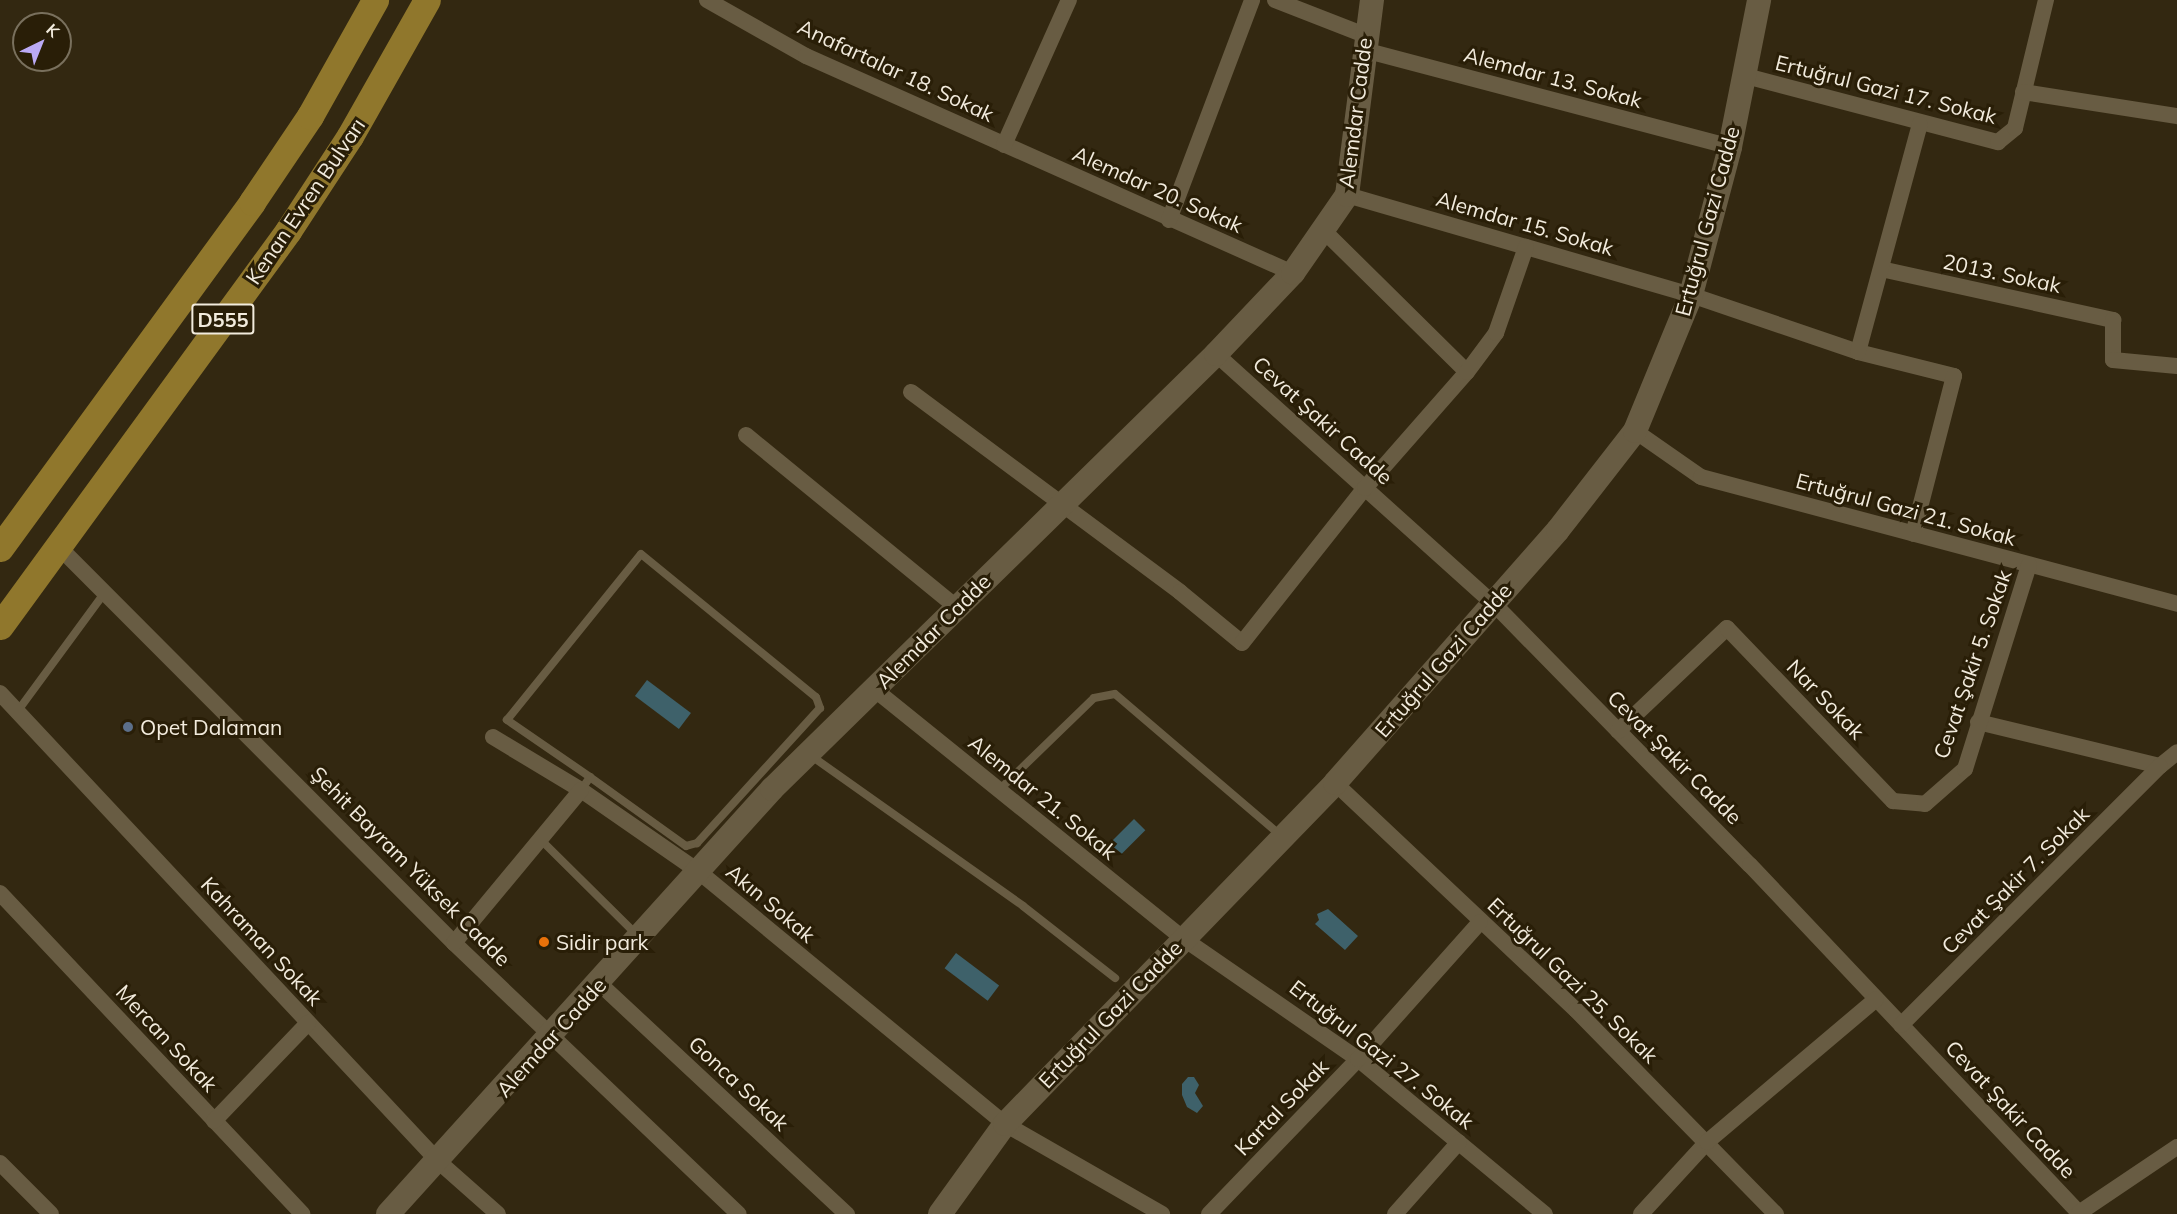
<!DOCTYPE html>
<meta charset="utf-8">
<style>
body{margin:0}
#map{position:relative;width:2177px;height:1214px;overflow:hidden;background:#332811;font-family:Mulish,sans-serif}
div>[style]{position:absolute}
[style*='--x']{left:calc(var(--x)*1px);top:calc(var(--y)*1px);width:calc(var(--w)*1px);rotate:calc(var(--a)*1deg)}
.water>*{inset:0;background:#3e616a;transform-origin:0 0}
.lane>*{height:8px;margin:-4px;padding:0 4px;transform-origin:4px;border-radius:4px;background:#685c43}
.street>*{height:16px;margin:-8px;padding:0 8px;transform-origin:8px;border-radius:8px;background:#685c43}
.secondary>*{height:24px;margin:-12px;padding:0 12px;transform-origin:12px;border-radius:12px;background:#685c43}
.primary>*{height:27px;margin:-13.5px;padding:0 13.5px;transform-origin:13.5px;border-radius:13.5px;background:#90772c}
.dots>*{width:16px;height:16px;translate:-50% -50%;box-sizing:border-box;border:3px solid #291e07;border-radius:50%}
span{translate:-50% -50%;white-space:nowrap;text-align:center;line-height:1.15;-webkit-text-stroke:6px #291e07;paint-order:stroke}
.shield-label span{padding:2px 4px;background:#291e07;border:2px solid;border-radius:4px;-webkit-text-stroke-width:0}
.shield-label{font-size:20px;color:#f2ebdd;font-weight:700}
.street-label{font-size:21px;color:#f2ebdd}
.poi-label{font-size:21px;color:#f2ebdd}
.left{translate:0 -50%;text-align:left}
.north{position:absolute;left:12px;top:12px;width:60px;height:60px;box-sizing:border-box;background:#291e07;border:2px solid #79705d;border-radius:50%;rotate:43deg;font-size:16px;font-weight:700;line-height:24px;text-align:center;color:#f2ebdd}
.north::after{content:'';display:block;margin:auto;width:21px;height:27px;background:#bbaaf6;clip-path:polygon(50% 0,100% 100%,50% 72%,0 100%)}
</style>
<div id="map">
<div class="water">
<div style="left:647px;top:680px;width:55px;height:20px;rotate:37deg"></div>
<div style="left:1134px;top:819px;width:16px;height:35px;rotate:45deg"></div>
<div style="clip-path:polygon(1328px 909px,1358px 936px,1345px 950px,1315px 924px,1319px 920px,1317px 914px)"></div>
<div style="left:956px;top:953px;width:54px;height:19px;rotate:37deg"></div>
<div style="clip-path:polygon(1188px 1077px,1194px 1077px,1199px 1085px,1195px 1093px,1203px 1106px,1197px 1113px,1187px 1107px,1182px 1095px,1182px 1084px)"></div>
</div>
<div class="lane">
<div style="--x:17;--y:712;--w:149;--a:-53.7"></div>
<div style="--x:810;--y:755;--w:261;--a:35.3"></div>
<div style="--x:1023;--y:906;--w:117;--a:38"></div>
<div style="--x:581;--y:790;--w:16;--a:-55"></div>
<div style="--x:590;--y:777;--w:101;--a:-145.5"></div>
<div style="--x:507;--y:720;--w:213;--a:-51.1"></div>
<div style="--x:641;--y:554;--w:226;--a:39.3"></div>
<div style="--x:816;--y:697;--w:12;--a:70"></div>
<div style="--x:820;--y:708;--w:183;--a:132.3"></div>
<div style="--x:697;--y:843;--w:11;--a:165"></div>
<div style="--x:686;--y:846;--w:118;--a:-144.3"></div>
<div style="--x:999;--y:790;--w:132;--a:-44.1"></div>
<div style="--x:1094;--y:698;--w:21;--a:-11"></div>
<div style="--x:1115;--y:694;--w:217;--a:40.5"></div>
<div style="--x:540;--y:839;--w:138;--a:44.7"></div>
</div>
<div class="street">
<div style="--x:707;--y:0;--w:114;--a:29.5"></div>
<div style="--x:806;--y:56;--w:533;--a:24.02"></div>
<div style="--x:1275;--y:0;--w:97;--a:21.3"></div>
<div style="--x:1364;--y:50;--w:379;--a:14.8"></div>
<div style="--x:1742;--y:75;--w:265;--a:14.7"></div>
<div style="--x:1998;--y:142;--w:22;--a:-39"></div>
<div style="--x:2015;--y:128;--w:132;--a:-76.4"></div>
<div style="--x:2023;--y:92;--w:156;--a:8.9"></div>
<div style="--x:1004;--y:145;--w:159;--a:-65.9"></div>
<div style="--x:1347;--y:195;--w:358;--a:16.2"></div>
<div style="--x:1691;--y:295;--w:176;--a:18.8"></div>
<div style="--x:1858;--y:352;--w:99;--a:14"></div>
<div style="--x:1954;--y:376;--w:163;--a:104.5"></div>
<div style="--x:1169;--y:220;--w:235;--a:-69.3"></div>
<div style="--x:1323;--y:230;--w:202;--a:44.6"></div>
<div style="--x:1881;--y:269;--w:238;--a:12.4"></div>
<div style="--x:2113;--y:320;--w:40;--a:90"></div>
<div style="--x:2113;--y:360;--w:64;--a:5.4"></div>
<div style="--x:1858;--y:352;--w:236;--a:-74.8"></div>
<div style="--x:1216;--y:354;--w:372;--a:42"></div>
<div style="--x:1493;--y:603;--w:367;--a:45.6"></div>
<div style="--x:1750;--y:865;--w:480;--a:46.6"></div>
<div style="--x:911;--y:392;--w:335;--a:36.6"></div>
<div style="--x:1180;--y:592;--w:80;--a:39.4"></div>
<div style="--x:1242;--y:643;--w:198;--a:-51.6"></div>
<div style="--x:1365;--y:488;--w:154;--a:-48.7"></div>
<div style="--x:1467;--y:372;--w:49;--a:-53.4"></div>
<div style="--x:1496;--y:333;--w:91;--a:-70.8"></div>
<div style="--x:1635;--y:431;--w:80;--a:34.9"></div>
<div style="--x:1701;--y:477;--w:493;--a:14.9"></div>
<div style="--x:746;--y:435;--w:273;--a:39.3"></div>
<div style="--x:57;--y:545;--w:562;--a:45.07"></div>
<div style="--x:454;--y:943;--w:393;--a:43.6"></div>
<div style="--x:874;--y:689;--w:398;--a:38.9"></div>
<div style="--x:1184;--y:939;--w:211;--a:34.6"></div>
<div style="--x:1358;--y:1059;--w:243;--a:39.7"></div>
<div style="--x:0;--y:693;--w:641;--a:46.9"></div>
<div style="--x:438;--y:1161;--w:80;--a:41.5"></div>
<div style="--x:1978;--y:722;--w:187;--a:13.6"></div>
<div style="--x:2160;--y:766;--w:22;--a:-39"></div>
<div style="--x:1618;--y:731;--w:150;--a:-43.4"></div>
<div style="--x:1727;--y:628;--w:240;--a:46.2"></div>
<div style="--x:1893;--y:801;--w:32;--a:5"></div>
<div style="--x:1925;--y:804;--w:53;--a:-41.2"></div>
<div style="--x:1965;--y:769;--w:214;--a:-72.6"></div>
<div style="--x:493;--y:737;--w:103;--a:31.1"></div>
<div style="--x:581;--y:790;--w:142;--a:34.7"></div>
<div style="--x:698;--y:871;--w:398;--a:39.5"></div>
<div style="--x:1005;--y:1124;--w:181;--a:29.8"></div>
<div style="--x:1335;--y:783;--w:331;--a:43.3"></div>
<div style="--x:1576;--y:1010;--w:286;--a:45.6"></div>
<div style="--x:0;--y:893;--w:441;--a:46.7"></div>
<div style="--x:454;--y:943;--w:199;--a:-50.3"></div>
<div style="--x:600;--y:984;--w:338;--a:43"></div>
<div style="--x:1901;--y:1025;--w:366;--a:-45"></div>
<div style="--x:214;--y:1121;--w:136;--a:-46.2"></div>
<div style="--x:0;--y:1163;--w:72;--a:45"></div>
<div style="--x:2079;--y:1213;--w:118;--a:-34"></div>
<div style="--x:1209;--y:1214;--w:215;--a:-46.1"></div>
<div style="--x:1358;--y:1059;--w:183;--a:-48.3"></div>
<div style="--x:1395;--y:1214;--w:96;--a:-48.4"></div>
<div style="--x:1641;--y:1214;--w:98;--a:-47.5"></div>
<div style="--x:1707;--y:1142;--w:221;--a:-40.2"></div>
</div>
<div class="secondary">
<div style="--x:388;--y:1214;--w:573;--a:-47.9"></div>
<div style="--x:772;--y:789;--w:622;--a:-44.41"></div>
<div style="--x:1216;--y:354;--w:112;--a:-46.5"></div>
<div style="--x:1293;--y:273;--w:95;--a:-55.3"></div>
<div style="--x:1347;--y:195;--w:197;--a:-82.7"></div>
<div style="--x:940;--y:1214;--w:111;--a:-54.2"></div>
<div style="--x:1005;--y:1124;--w:475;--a:-45.9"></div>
<div style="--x:1335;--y:783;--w:337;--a:-48.6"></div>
<div style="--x:1558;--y:530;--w:125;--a:-52.1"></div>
<div style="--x:1635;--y:431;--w:147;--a:-67.6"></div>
<div style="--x:1691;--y:295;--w:153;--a:-75.2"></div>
<div style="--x:1730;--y:147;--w:150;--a:-78.8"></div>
</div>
<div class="primary">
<div style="--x:0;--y:548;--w:428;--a:-53.9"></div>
<div style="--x:252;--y:202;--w:104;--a:-56"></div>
<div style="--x:310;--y:116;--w:133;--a:-60.7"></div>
<div style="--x:0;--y:626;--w:489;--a:-53.9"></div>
<div style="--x:288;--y:231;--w:113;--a:-56.9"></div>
<div style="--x:350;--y:136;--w:156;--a:-60.5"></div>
</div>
<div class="dots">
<div style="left:128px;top:727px;background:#5c6f8a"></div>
<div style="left:544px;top:942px;background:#e8710a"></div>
</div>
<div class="shield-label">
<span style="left:223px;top:319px">D555</span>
</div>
<div class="street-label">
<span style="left:896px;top:70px;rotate:25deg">Anafartalar 18. Sokak</span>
<span style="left:1553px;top:77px;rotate:15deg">Alemdar 13. Sokak</span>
<span style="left:1886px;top:89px;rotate:14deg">Ertuğrul Gazi 17. Sokak</span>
<span style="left:1355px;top:113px;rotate:-83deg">Alemdar Cadde</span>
<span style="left:1158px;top:189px;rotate:24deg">Alemdar 20. Sokak</span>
<span style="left:305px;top:201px;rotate:-56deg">Kenan Evren Bulvarı</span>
<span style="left:1707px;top:221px;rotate:-75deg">Ertuğrul Gazi Cadde</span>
<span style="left:1525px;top:223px;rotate:16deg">Alemdar 15. Sokak</span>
<span style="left:2002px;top:273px;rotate:12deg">2013. Sokak</span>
<span style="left:1323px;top:420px;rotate:42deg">Cevat Şakir Cadde</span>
<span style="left:1906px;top:509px;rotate:15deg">Ertuğrul Gazi 21. Sokak</span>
<span style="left:933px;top:631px;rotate:-45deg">Alemdar Cadde</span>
<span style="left:1443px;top:660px;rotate:-49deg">Ertuğrul Gazi Cadde</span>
<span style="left:1972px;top:664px;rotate:-71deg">Cevat Şakir 5. Sokak</span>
<span style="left:1826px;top:699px;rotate:46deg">Nar Sokak</span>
<span style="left:1675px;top:757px;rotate:45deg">Cevat Şakir Cadde</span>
<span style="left:1043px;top:797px;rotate:39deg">Alemdar 21. Sokak</span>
<span style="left:411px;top:866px;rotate:45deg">Şehit Bayram Yüksek Cadde</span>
<span style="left:2015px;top:880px;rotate:-45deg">Cevat Şakir 7. Sokak</span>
<span style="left:771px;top:903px;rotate:40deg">Akın Sokak</span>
<span style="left:262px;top:941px;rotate:47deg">Kahraman Sokak</span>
<span style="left:1573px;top:980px;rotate:44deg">Ertuğrul Gazi 25. Sokak</span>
<span style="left:1110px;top:1014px;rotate:-46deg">Ertuğrul Gazi Cadde</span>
<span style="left:551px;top:1037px;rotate:-48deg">Alemdar Cadde</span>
<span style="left:167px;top:1038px;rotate:47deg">Mercan Sokak</span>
<span style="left:1382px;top:1054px;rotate:38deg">Ertuğrul Gazi 27. Sokak</span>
<span style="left:739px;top:1083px;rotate:43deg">Gonca Sokak</span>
<span style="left:1281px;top:1107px;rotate:-46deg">Kartal Sokak</span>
<span style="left:2011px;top:1109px;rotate:47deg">Cevat Şakir Cadde</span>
</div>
<div class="poi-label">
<span class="left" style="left:140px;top:727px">Opet Dalaman</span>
<span class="left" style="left:556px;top:942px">Sidir park</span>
</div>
<div class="north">K</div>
</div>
